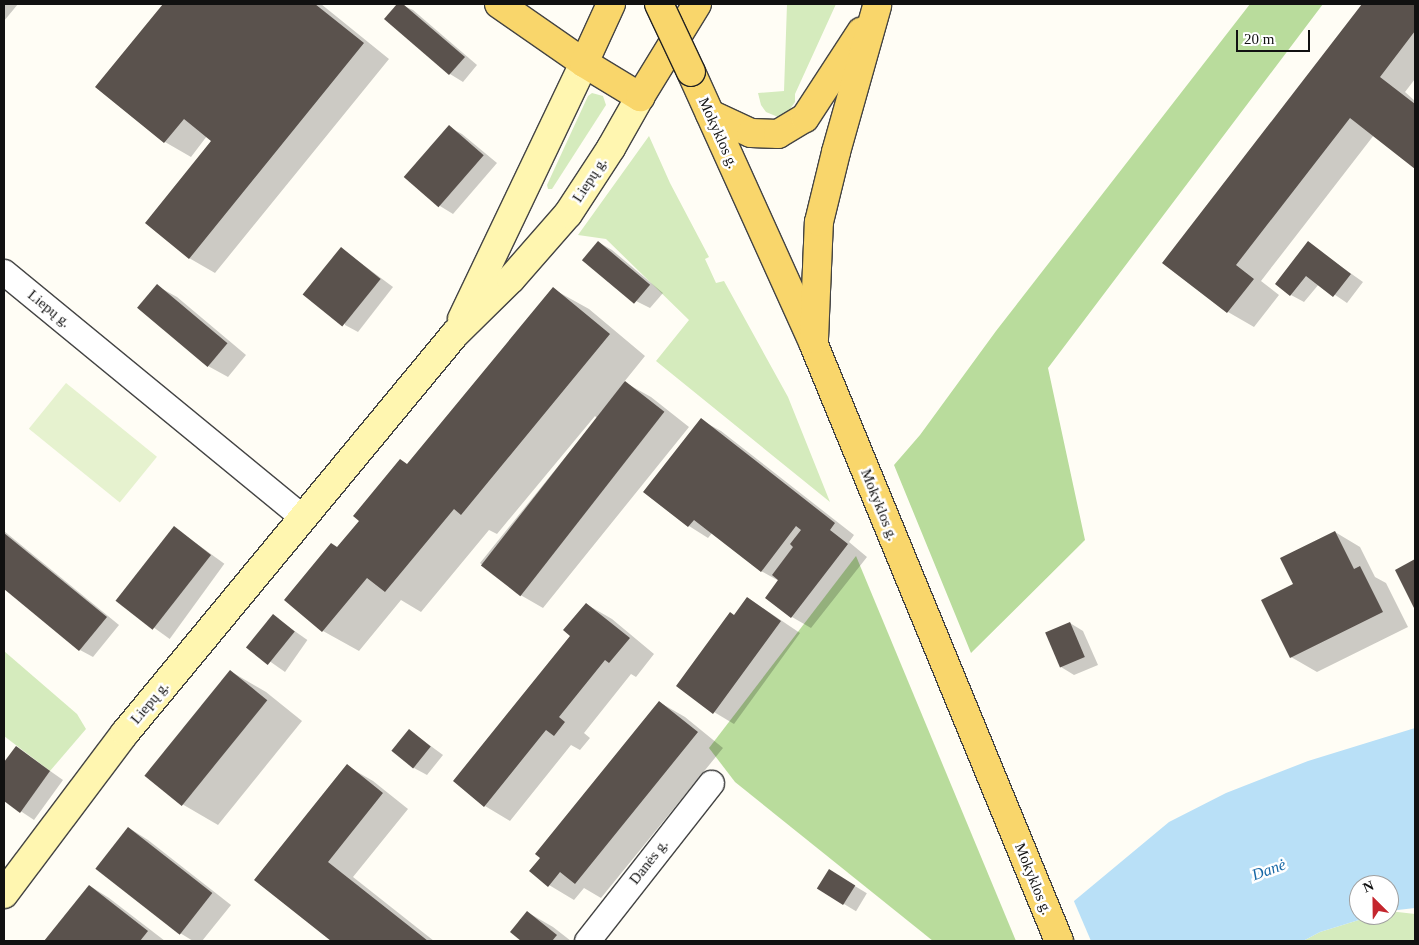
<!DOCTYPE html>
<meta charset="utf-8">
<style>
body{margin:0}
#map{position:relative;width:1419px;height:945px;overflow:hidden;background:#fffdf5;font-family:"Times New Roman",serif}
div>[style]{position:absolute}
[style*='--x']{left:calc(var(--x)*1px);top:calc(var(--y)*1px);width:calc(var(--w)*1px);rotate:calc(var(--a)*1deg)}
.green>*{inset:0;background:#d5ebbd}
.forest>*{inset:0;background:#b9dc9c}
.pitch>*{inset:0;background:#e6f2cf;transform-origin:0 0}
.water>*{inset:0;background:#b9e0f7}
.pier>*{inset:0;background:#fffdf5}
.shadow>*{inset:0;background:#0003;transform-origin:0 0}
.building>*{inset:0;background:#5a524d;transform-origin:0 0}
.roads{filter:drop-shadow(1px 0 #444) drop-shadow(-1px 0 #444) drop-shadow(0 1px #444) drop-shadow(0 -1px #444)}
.minor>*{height:25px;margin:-12.5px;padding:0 12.5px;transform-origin:12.5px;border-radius:12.5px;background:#fff}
.secondary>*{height:28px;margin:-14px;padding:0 14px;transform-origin:14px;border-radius:14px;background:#fff6b0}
.primary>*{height:28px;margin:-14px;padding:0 14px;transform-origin:14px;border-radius:14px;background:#f9d66b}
.bridges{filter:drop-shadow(1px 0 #222) drop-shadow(-1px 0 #222) drop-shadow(0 1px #222) drop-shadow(0 -1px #222)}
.primary-bridge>*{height:28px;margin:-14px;padding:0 14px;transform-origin:14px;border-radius:14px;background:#f9d66b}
span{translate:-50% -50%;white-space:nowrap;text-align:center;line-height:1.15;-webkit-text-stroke:5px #fff;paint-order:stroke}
.street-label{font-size:15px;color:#111}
.water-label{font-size:16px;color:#1768a6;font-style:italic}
.frame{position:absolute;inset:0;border:5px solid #111;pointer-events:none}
.north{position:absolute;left:1349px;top:875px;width:50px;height:50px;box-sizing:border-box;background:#fff;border:1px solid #a0a0a0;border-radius:50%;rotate:337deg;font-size:14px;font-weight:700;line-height:20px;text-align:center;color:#111}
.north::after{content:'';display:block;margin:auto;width:18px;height:22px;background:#c4262e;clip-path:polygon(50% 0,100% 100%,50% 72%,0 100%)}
.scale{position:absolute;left:1236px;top:30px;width:74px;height:22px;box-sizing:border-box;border:2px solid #111;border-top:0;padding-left:6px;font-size:15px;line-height:18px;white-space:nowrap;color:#111;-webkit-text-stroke:4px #fff;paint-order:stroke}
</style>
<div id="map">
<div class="green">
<div style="clip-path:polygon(787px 4px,836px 4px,795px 94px,795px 102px,788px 112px,778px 117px,766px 112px,761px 105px,758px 93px,784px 91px)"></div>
<div style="clip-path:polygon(592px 93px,603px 96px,606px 105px,552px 189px,548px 189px,547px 185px,588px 96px)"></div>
<div style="clip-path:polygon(649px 136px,670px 183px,709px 257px,705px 259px,716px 283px,724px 281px,788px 397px,830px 502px,656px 361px,689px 320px,606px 239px,578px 235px)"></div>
<div style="clip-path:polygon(4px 651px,77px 714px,86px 729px,50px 771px,4px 736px)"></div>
<div style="clip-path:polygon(1389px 911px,1415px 914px,1415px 941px,1303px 941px,1320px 932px,1375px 915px,1389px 915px)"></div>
</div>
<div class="forest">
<div style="clip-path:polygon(1250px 4px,1323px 4px,1048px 368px,1085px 540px,971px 653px,894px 465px,920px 435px,996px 331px)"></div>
<div style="clip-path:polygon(856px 556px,1016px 941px,933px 941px,735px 782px,709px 748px)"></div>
</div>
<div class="pitch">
<div style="left:66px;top:383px;width:117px;height:59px;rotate:39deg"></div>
</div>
<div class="water">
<div style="clip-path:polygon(1415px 728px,1415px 908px,1389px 911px,1389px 885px,1359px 885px,1359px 915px,1375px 915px,1320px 932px,1303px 941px,1022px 941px,1074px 901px,1169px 822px,1226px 793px,1308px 761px)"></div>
</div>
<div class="pier">
<div style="clip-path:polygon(1073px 899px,1091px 941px,1019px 941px,1020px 939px)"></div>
</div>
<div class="shadow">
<div style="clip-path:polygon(4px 4px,18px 4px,4px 21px)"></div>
<div style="clip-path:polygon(165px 4px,321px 4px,389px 59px,215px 273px,189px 258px,213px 141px,207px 136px,191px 157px,165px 142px,97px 87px)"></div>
<div style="clip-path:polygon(399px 4px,413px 10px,477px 65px,463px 82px,450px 74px,386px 19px)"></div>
<div style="clip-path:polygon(1364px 4px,1415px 4px,1415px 79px,1405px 92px,1415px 101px,1415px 168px,1374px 135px,1261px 281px,1279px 295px,1254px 327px,1228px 312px,1163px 263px)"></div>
<div style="clip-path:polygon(449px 127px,462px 134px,497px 163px,453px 214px,440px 206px)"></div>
<div style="clip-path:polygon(598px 242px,612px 250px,663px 293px,650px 308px,636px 301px)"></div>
<div style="clip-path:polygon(1308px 243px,1363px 282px,1347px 303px,1319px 284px,1304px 302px,1291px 295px)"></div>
<div style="clip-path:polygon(342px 249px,393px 287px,358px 332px,345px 325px)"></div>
<div style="clip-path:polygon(157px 286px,177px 297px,246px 355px,228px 377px,208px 366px)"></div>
<div style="clip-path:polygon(553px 289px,589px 309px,645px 356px,624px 382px,651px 397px,689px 427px,543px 608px,517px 593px,480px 563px,597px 418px,595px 416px,497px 534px,489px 530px,421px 612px,401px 600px,359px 651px,323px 631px,338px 548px)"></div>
<div style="clip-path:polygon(701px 420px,721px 431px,854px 535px,849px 542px,867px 557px,811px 628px,792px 617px,779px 581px,761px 571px,712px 533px,708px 538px,689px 526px,645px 492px)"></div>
<div style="left:175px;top:528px;width:61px;height:93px;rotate:36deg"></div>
<div style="clip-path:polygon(4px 531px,119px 625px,93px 657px,80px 650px,4px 588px)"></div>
<div style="clip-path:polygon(1335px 532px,1360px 547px,1375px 577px,1386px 583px,1408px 627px,1317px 672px,1291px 657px,1295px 585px)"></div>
<div style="clip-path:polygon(748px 598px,800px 633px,734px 724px,714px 712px)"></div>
<div style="clip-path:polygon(586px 604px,612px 619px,654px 654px,636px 677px,631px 674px,584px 733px,590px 738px,580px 750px,571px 745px,510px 821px,485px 806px,572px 636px)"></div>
<div style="left:273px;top:616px;width:42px;height:39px;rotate:35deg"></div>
<div style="clip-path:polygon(1070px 623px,1083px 631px,1098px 665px,1074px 675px,1061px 667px)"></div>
<div style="clip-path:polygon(230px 671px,266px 692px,302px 721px,218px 825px,182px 804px)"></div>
<div style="clip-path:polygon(659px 702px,685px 717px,723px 748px,601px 898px,584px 888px,574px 900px,549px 885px,541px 857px)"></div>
<div style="clip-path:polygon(409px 730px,443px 755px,427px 775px,414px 768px)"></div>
<div style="clip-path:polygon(16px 747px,63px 780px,34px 820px,4px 800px,4px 764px)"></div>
<div style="clip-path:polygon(347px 766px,373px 781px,408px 809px,353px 877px,434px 941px,333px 941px,256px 880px)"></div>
<div style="clip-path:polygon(129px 828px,148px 840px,231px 905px,202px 941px,193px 941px,180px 933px,97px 868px)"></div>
<div style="left:830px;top:871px;width:43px;height:21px;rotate:31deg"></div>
<div style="clip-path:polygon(90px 886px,109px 898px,165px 941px,46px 941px)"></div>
<div style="clip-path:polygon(527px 912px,553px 927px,571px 941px,523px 941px,511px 932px)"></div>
</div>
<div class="building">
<div style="clip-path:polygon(163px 4px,315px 4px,364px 43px,189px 259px,145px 223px,211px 141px,184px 119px,164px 143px,95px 87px)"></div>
<div style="clip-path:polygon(397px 4px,403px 4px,465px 57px,449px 75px,384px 19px)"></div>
<div style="clip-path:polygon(1362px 4px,1415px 4px,1415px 31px,1380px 77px,1415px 104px,1415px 169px,1350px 118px,1236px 265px,1254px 279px,1227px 313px,1162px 263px)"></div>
<div style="left:449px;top:125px;width:46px;height:69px;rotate:41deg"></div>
<div style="left:598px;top:241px;width:68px;height:25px;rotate:40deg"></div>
<div style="clip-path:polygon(1308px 241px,1351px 274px,1333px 297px,1306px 276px,1290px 296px,1275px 284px)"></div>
<div style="left:341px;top:247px;width:51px;height:61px;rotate:39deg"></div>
<div style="left:157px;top:284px;width:92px;height:31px;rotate:40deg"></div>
<div style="clip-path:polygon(553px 287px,610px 334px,461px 515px,454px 509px,385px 592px,367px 578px,322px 632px,284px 600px,331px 543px,337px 547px,359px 521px,353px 516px,400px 459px,407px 464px)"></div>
<div style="left:625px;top:381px;width:50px;height:234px;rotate:38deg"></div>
<div style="clip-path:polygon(701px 418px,835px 523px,830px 530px,848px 544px,791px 618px,765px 598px,778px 580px,772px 575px,793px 547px,790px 544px,801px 530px,796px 526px,761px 572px,694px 520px,688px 527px,643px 492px)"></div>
<div style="left:174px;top:526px;width:47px;height:95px;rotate:38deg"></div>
<div style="clip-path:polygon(1335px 531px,1354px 569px,1360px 566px,1383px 612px,1290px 658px,1261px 600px,1293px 584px,1280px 558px)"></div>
<div style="clip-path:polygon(4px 533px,107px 617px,79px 651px,4px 589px)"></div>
<div style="clip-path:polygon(1415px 559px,1415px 610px,1395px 570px)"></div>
<div style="clip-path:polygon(747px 597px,781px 621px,713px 714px,676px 686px,730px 612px,734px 615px)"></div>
<div style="clip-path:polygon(586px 603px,630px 638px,609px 663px,605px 660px,559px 717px,565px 722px,554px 736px,546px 730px,484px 807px,453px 781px,570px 636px,563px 630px)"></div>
<div style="left:273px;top:614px;width:28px;height:43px;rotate:39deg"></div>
<div style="left:1070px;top:622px;width:38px;height:27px;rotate:67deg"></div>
<div style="left:230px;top:670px;width:48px;height:136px;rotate:39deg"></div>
<div style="clip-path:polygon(659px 701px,698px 732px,575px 884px,560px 872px,548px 887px,529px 871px,540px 858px,535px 854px)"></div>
<div style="left:409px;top:729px;width:28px;height:28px;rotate:39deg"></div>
<div style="clip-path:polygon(16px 746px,50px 771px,20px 813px,4px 801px,4px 762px)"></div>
<div style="clip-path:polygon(347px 764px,383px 793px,328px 862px,428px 941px,331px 941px,254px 880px)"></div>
<div style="left:128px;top:827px;width:107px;height:53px;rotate:38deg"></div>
<div style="left:829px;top:869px;width:31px;height:23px;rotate:32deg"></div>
<div style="clip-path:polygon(89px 885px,148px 931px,140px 941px,44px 941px)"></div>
<div style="clip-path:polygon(527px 911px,557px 935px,552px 941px,521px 941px,510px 932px)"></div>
</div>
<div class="roads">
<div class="minor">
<div style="--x:4;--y:272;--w:387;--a:39.4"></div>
<div style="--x:587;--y:941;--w:201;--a:-51.9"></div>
</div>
<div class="secondary">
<div style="--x:462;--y:319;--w:284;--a:-64.5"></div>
<div style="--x:4;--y:894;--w:201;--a:-53.1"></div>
<div style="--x:125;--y:733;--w:518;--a:-50.41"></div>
<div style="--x:455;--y:334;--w:78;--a:-44.5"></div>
<div style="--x:511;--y:279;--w:86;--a:-48.8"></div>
<div style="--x:568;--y:214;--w:79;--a:-56.9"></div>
<div style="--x:611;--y:148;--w:59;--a:-60.4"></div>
</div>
<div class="primary">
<div style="--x:499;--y:4;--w:103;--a:34.8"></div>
<div style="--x:584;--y:63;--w:66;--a:31.3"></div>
<div style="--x:640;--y:97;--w:109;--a:-58.5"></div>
<div style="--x:584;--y:63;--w:65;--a:-65.4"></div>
<div style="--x:691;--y:72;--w:299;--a:65.7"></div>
<div style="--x:814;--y:345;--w:644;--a:67.65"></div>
<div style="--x:710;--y:114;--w:45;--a:24.9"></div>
<div style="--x:751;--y:133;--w:27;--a:2"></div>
<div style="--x:778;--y:134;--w:31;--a:-31"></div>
<div style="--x:805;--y:118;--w:103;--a:-56.9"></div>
<div style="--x:814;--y:339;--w:117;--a:-87.6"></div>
<div style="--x:819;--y:222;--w:72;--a:-76.3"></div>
<div style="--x:836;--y:152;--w:152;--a:-74.3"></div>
</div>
</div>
<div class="bridges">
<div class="primary-bridge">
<div style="--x:659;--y:4;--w:75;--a:64.8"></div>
</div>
</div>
<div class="street-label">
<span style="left:718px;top:133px;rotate:66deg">Mokyklos g.</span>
<span style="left:590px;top:180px;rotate:-57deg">Liepų g.</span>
<span style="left:49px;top:309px;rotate:39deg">Liepų g.</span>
<span style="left:879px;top:505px;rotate:68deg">Mokyklos g.</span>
<span style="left:150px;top:703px;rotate:-50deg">Liepų g.</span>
<span style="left:649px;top:862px;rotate:-52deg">Danės g.</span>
<span style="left:1033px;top:879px;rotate:68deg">Mokyklos g.</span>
</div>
<div class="water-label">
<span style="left:1269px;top:870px;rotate:-20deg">Danė</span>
</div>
<div class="frame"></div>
<div class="north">N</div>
<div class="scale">20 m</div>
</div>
